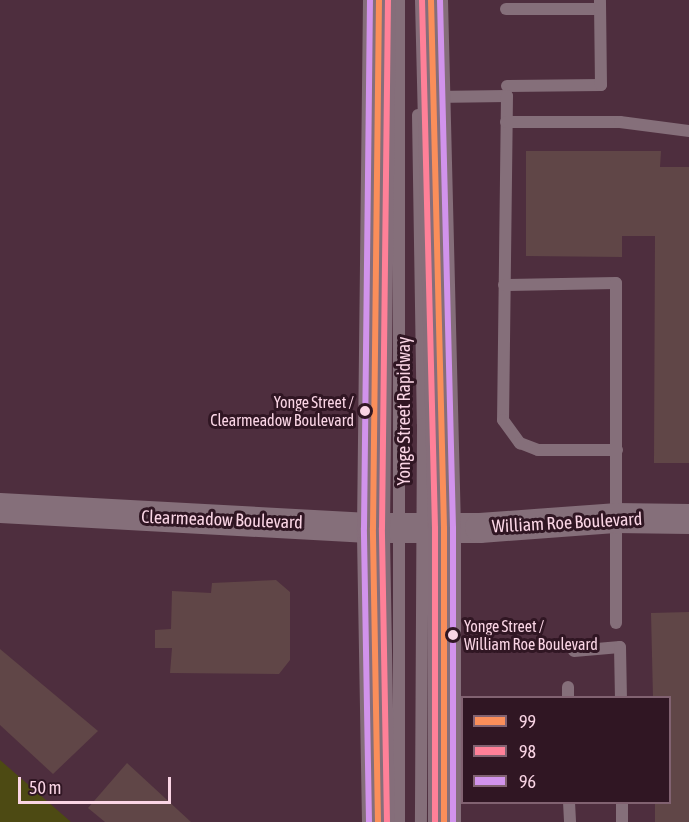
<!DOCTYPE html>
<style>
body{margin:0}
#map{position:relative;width:689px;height:822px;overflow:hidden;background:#4e2e3e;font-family:"Asap Condensed",sans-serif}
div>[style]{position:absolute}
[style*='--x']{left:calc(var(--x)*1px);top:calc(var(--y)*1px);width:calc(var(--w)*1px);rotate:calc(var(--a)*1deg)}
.green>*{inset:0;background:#4d4a13}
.building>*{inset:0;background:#604647}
.service>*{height:12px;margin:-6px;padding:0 6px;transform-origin:6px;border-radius:6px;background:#856f7a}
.tertiary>*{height:30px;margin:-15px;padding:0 15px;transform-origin:15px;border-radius:15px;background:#856f7a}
.primary>*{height:33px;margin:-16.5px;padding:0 16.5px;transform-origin:16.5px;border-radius:16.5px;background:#856e7a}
.bus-1>*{height:6px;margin:-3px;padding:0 3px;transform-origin:3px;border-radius:3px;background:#fa8e5a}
.bus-2>*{height:6px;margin:-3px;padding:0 3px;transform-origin:3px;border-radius:3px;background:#ff8098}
.bus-3>*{height:6px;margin:-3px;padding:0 3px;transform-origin:3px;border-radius:3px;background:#d193ec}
.dots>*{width:16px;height:16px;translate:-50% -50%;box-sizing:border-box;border:3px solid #301623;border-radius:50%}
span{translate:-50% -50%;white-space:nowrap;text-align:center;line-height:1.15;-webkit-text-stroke:6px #301623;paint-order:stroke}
.bus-label{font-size:16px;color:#fad5e5}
.right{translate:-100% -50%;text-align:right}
.left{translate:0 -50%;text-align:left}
.street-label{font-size:18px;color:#fad5e5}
.legend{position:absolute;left:461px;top:696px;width:210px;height:108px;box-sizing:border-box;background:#301623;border:2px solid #816271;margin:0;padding:8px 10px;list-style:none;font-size:18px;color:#fad5e5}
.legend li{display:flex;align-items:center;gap:12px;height:30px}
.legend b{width:30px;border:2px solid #816271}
.scale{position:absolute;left:18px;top:777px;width:153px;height:27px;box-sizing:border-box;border:3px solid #fad5e5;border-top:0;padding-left:8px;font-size:18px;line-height:21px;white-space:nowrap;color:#fad5e5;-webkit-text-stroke:4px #301623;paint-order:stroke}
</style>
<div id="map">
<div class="green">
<div style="clip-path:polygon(0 760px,71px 822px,0 822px)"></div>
</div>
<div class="building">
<div style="clip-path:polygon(526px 151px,661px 151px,660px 167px,689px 167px,689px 463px,654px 463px,655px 236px,622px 236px,622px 257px,526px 256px)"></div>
<div style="clip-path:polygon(276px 580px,290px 592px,290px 660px,279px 674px,170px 673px,172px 648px,155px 648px,155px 630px,171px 629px,172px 591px,211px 593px,212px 583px)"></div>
<div style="clip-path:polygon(689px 612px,689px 822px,655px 822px,655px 802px,669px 802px,669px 698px,653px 698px,651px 613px)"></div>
<div style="clip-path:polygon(0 649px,98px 731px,53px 774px,0 725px)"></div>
<div style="clip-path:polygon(127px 763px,191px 822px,105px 822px,88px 808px)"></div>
</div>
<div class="service">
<div style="--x:399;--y:0;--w:822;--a:90"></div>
<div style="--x:506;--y:9;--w:94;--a:0"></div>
<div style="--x:507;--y:86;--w:94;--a:-0.6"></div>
<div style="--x:601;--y:85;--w:85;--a:-90.7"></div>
<div style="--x:434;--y:97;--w:73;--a:-0.8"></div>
<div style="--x:507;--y:96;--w:324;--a:90.7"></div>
<div style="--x:503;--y:420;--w:29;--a:54"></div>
<div style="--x:520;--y:443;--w:19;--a:21"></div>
<div style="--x:538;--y:450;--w:79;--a:0"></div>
<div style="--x:418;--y:115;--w:309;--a:89.1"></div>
<div style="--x:423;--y:424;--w:398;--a:90.3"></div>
<div style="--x:506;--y:122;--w:114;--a:0"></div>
<div style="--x:620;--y:122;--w:70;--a:7.4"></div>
<div style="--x:504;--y:285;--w:112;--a:-1"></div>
<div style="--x:616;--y:283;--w:340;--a:90"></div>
<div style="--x:574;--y:651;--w:46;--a:-5"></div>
<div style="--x:620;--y:647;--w:51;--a:88.9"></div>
<div style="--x:568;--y:687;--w:11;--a:90"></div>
<div style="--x:569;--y:802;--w:20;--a:87"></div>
<div style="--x:622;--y:802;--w:20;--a:90"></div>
</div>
<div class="tertiary">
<div style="--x:0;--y:508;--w:374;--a:3.1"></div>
<div style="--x:373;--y:528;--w:107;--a:0"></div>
<div style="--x:480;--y:528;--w:135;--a:-4.2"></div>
<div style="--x:615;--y:518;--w:74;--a:0.8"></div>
</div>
<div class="primary">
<div style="--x:431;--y:0;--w:528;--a:88.59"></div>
<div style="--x:444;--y:528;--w:294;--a:90"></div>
<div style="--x:378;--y:822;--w:294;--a:-91"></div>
<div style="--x:373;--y:528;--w:528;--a:-89.35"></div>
</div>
<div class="bus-1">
<div style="--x:431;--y:0;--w:528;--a:88.59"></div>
<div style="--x:444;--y:528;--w:294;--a:90"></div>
<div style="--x:378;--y:822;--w:294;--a:-91"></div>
<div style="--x:373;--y:528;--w:528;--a:-89.35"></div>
</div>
<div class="bus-2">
<div style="--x:422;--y:0;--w:528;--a:88.59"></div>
<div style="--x:435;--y:528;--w:294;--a:90"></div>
<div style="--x:387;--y:822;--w:294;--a:-91"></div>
<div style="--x:382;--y:528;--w:528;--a:-89.35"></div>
</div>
<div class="bus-3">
<div style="--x:440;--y:0;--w:528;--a:88.59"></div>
<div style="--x:453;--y:528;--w:294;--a:90"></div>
<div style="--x:369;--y:822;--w:294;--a:-91"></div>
<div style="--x:364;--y:528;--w:528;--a:-89.35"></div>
</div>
<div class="dots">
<div style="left:365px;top:411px;background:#fad5e5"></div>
<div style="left:453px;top:635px;background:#fad5e5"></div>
</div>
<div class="bus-label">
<span class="right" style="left:354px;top:411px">Yonge Street /<br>Clearmeadow Boulevard</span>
<span class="left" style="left:464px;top:635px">Yonge Street /<br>William Roe Boulevard</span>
</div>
<div class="street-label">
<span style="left:404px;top:411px;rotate:-90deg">Yonge Street Rapidway</span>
<span style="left:222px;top:520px;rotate:2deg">Clearmeadow Boulevard</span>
<span style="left:567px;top:523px;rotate:-3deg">William Roe Boulevard</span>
</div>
<ul class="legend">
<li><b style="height:8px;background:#fa8e5a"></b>99</li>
<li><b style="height:8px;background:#ff8098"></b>98</li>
<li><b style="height:8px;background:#d193ec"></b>96</li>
</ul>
<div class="scale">50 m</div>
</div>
